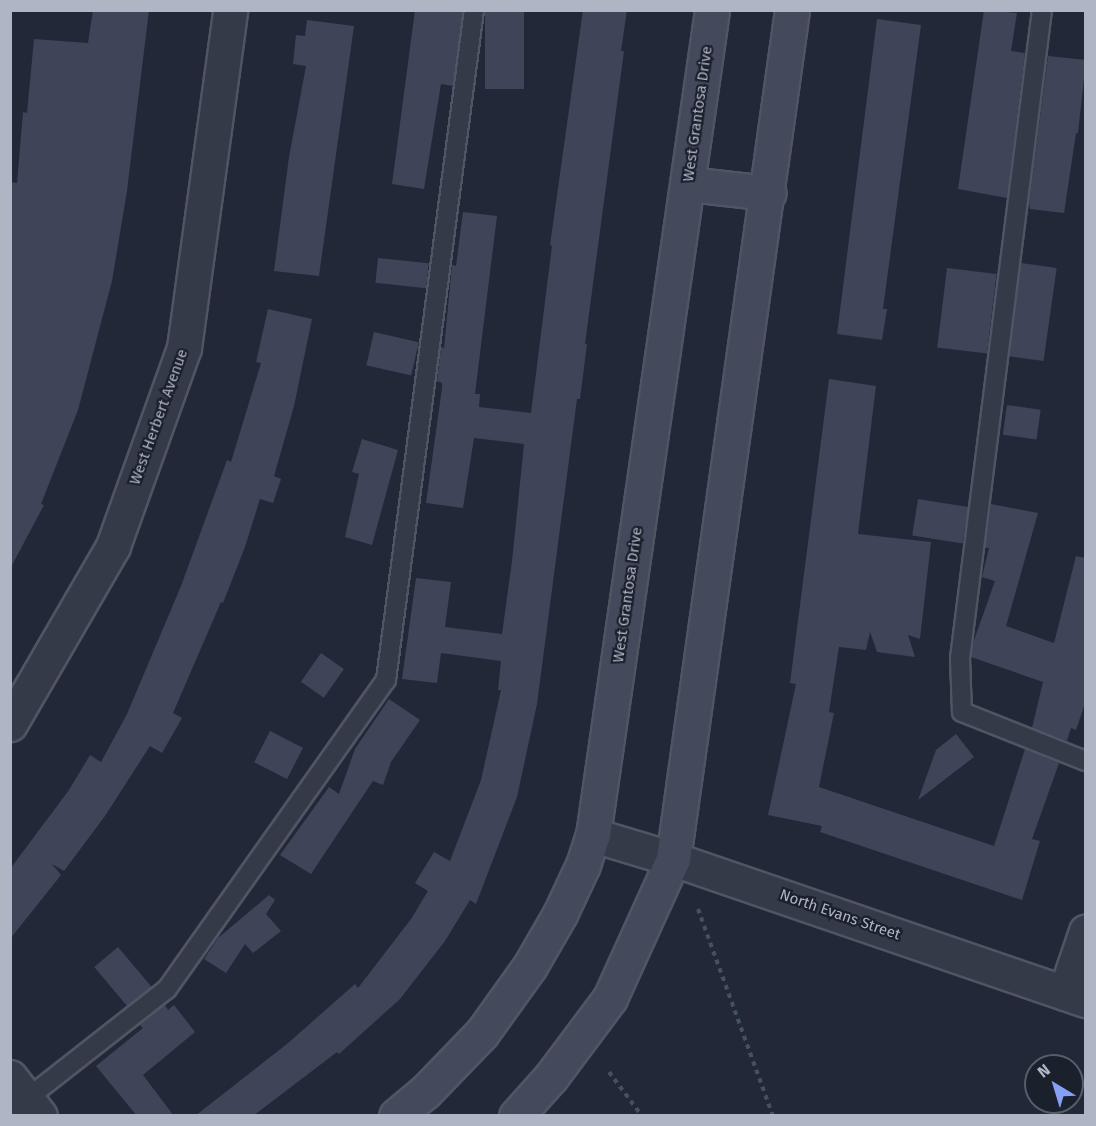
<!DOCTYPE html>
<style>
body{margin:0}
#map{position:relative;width:1096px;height:1126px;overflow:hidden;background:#222838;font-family:"Fira Sans",sans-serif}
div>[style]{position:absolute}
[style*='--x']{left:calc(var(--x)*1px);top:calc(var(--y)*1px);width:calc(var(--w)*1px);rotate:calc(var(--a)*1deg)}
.building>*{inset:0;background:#3e4558;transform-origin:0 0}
.path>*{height:4px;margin-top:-2px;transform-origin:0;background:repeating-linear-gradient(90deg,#435359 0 4.5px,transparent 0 9px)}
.roads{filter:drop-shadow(2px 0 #505564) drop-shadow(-2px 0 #505564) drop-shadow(0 2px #505564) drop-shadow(0 -2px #505564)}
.lane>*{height:18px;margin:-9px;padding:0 9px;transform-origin:9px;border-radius:9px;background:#353a49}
.street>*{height:33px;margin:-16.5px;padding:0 16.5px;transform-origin:16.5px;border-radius:16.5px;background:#353a49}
.secondary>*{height:33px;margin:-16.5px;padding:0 16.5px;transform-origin:16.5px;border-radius:16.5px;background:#44495c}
span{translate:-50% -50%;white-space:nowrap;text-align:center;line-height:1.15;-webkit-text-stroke:4.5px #1b202d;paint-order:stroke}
.street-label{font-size:15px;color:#b0b5c5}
.frame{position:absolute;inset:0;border:12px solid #b0b5c5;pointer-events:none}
.north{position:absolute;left:1024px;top:1054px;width:60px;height:60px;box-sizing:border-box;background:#1b202d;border:2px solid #575c6a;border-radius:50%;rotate:322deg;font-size:16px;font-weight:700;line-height:24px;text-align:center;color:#b0b5c5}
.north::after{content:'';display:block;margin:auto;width:21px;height:27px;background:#86a0f4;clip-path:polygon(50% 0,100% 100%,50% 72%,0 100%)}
</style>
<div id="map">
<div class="building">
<div style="clip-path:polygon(93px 10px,149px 10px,127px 191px,112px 281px,78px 410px,41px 504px,44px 505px,10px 569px,10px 182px,17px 183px,23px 112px,27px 113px,34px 39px,88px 43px)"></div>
<div style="clip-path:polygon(415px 10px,463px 10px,453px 86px,441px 84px,424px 189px,392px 184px)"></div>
<div style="left:485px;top:10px;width:39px;height:79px"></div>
<div style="clip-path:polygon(583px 10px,627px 10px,621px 51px,624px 51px,585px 344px,587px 344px,580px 399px,577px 399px,537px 704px,517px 797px,476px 904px,470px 900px,445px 941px,400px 999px,339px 1054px,337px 1052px,253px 1116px,195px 1116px,287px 1044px,355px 984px,358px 988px,411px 919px,428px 891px,415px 883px,434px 852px,450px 861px,481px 780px,501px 690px,498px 690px,501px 661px,441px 653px,437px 683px,402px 679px,416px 578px,451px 582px,445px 627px,502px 634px,512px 561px,524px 444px,474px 438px,463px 508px,426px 503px,442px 388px,442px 383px,437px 381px,441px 347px,444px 348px,452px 265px,456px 266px,463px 212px,497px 216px,475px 394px,480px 394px,479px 407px,531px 413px,552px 246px,550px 245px)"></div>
<div style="clip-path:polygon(984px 10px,1017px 13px,1011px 51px,1025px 53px,1007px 198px,958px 189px)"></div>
<div style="clip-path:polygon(877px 19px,921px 25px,883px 309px,887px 309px,882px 340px,837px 334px)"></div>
<div style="clip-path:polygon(307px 20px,354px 26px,319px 276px,274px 271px,289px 157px,306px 66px,293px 64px,296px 35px,305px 36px)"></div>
<div style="clip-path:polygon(1048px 56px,1086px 60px,1078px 133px,1076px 133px,1064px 213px,1030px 209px,1029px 202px)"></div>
<div style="left:378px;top:258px;width:51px;height:25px;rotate:6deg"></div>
<div style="left:1021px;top:263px;width:36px;height:94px;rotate:8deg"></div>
<div style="left:947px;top:268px;width:50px;height:80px;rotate:7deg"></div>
<div style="clip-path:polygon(268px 309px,312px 319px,294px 406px,274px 476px,281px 479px,273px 503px,260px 499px,245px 547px,223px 603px,221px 602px,173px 713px,182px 718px,162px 753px,150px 746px,105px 816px,64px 871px,52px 864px,61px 875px,10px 939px,10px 869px,69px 790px,90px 755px,101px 762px,127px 714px,181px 586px,227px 460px,231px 462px,261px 363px,256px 362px)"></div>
<div style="left:374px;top:332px;width:46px;height:34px;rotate:13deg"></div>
<div style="clip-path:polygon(829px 379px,876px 386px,858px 534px,931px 542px,920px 639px,908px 635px,915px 657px,877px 652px,870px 632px,866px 650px,839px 647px,829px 712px,834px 713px,819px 787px,994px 846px,1025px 749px,1059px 763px,1032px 839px,1040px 841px,1022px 900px,820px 832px,822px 826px,768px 815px,796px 684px,790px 683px)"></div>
<div style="left:1007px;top:405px;width:34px;height:30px;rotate:8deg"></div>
<div style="clip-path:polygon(362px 439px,398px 450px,372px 545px,345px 537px,359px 474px,352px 472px)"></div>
<div style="left:918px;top:499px;width:51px;height:37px;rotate:9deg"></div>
<div style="clip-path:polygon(991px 504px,1038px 513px,1006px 626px,1054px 643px,1076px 556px,1086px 558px,1086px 700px,1076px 730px,1071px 728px,1067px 741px,1032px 728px,1043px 682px,971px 657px,973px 643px,995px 581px,982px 577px,989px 548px,985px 548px)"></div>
<div style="left:321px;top:653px;width:28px;height:35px;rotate:35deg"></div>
<div style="clip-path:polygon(389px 699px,420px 720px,391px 762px,383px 785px,373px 781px,311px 874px,280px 855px,329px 787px,339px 794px,355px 749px)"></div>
<div style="left:270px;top:731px;width:37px;height:35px;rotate:27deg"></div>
<div style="clip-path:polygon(956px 734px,974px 757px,918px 800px,936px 750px)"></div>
<div style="clip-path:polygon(269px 895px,275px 900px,266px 914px,281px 931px,253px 953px,245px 944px,226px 973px,204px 959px,218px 938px)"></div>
<div style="left:118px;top:947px;width:52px;height:31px;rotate:50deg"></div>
<div style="clip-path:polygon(165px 1005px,168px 1010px,174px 1005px,195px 1032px,143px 1075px,174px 1116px,137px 1116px,96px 1066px,143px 1028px,140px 1025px)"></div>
</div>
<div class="path">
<div style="--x:698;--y:909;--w:220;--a:70.1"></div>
<div style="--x:609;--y:1072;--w:55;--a:53.1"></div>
</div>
<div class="roads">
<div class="lane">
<div style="--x:1042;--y:10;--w:653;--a:97.21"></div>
<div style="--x:960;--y:658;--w:54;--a:87.9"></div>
<div style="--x:962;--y:712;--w:133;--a:21.6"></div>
<div style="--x:10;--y:1112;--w:199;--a:-38.1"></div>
<div style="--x:167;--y:989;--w:379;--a:-54.7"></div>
<div style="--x:386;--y:680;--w:676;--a:-82.52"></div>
</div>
<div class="street">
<div style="--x:10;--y:724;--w:206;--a:-59.9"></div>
<div style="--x:113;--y:546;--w:210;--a:-70.3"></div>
<div style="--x:184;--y:348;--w:341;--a:-82.2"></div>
<div style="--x:593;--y:835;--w:84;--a:16.7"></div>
<div style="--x:673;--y:859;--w:436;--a:18.9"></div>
<div style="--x:1065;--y:993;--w:65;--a:-71.3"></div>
<div style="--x:10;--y:1077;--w:49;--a:52.4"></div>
</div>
<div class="secondary">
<div style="--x:688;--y:184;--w:81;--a:6.4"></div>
<div style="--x:396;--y:1116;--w:38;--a:-40"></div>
<div style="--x:425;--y:1092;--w:82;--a:-46"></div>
<div style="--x:482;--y:1033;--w:82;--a:-54.4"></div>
<div style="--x:530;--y:966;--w:60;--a:-60"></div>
<div style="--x:560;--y:914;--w:54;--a:-64.9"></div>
<div style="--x:583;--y:865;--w:32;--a:-72"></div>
<div style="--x:593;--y:835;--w:834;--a:-81.79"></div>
<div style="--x:516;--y:1116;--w:52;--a:-48.1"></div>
<div style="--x:551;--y:1077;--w:99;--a:-53.2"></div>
<div style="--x:610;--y:998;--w:153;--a:-65.6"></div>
<div style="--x:673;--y:859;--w:857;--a:-82.02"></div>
</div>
</div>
<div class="street-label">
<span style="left:698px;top:114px;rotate:-82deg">West Grantosa Drive</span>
<span style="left:159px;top:417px;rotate:-70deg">West Herbert Avenue</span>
<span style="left:628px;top:595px;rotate:-82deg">West Grantosa Drive</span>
<span style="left:840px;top:915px;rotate:19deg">North Evans Street</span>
</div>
<div class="frame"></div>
<div class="north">N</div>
</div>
